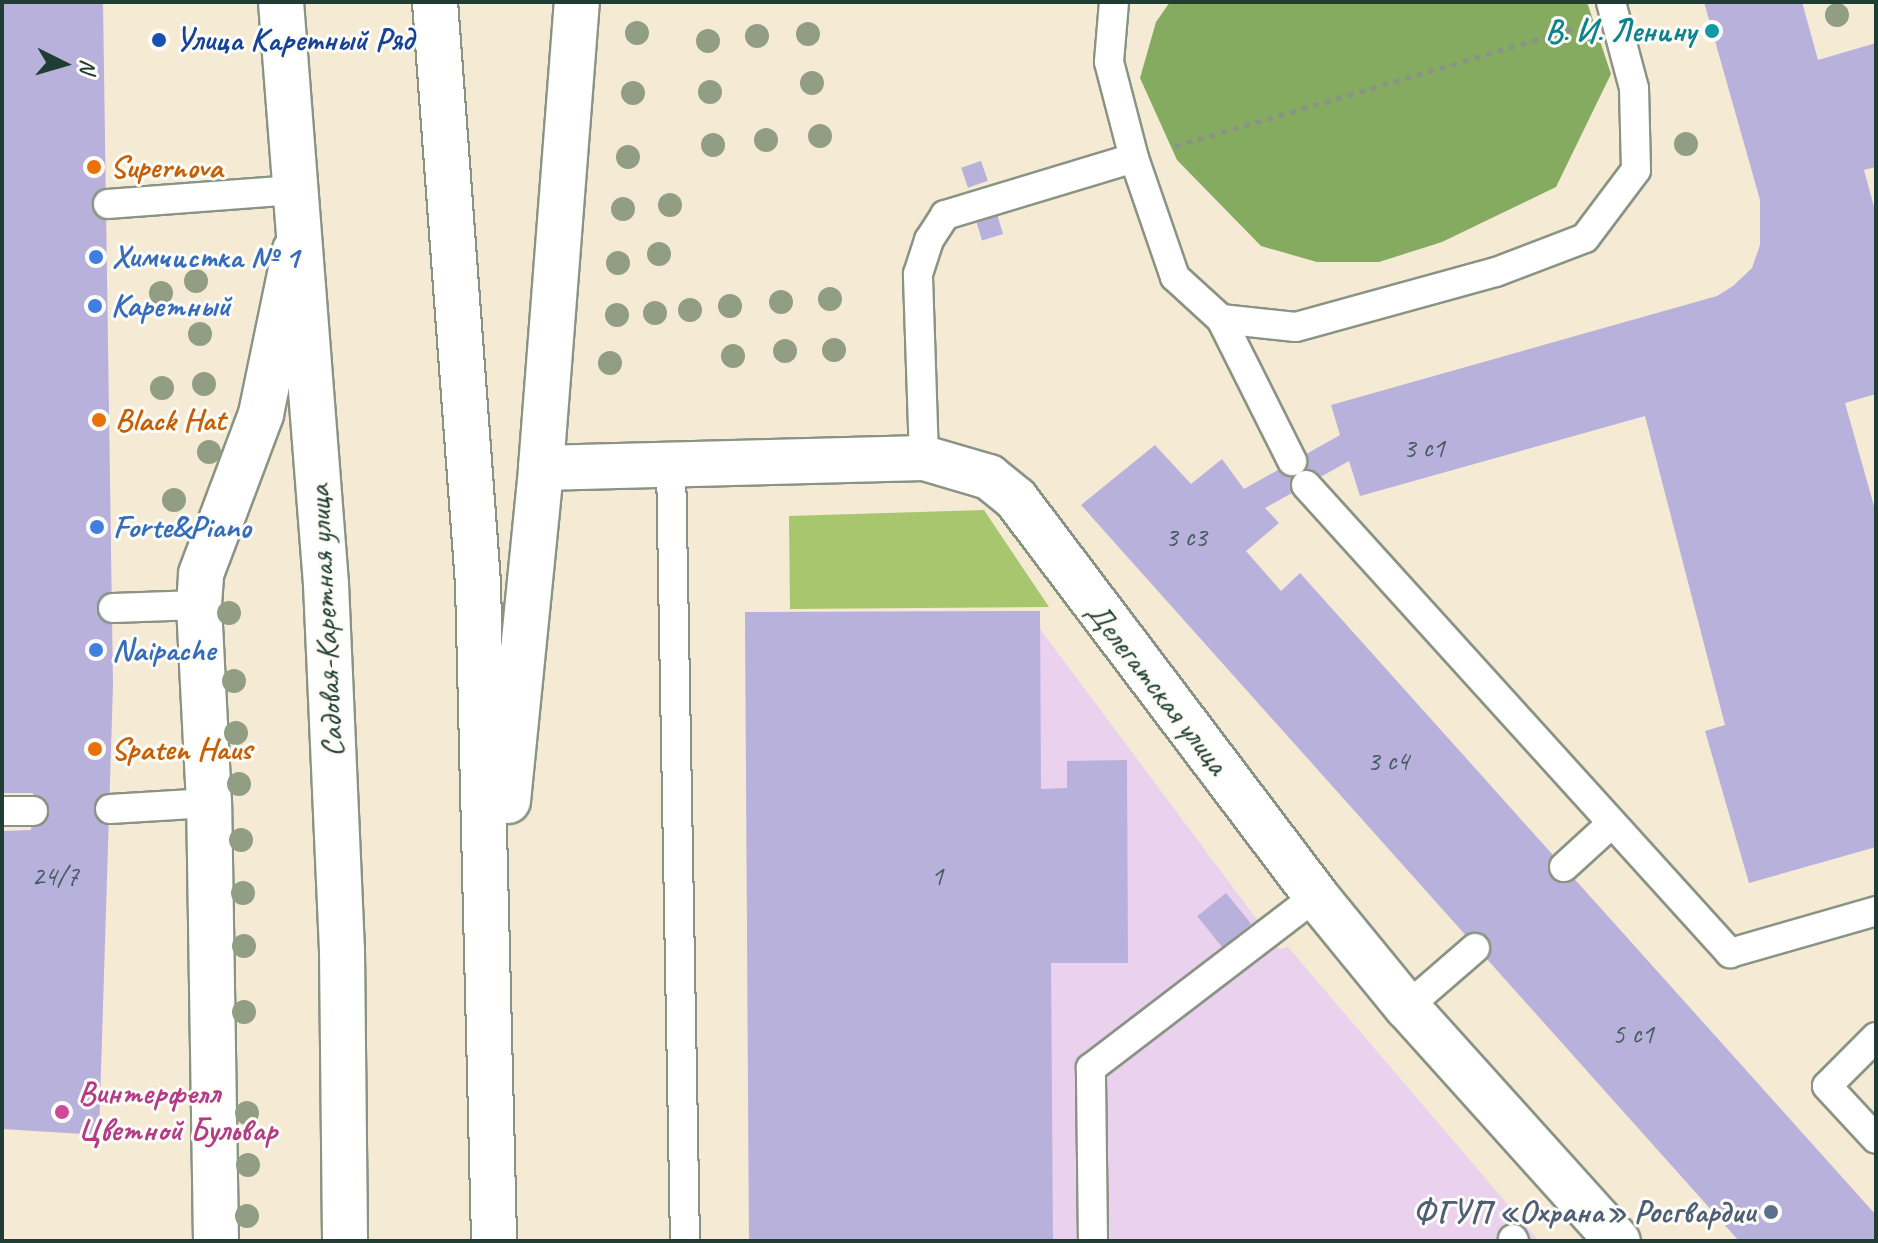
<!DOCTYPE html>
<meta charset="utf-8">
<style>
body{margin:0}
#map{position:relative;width:1878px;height:1243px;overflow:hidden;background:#f5ebd5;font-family:Caveat,sans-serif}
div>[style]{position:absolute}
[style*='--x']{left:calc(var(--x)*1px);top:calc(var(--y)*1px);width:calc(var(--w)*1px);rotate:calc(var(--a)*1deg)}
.built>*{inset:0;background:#ead1ed}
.green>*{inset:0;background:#a7c66e}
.forest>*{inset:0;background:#85ab61}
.building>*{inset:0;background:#b7b1db;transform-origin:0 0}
.path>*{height:5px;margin-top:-2.5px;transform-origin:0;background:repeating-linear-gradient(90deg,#8a9484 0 6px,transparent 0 12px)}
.roads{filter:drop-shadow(2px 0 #8a9484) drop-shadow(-2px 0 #8a9484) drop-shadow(0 2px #8a9484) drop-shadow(0 -2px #8a9484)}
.service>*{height:28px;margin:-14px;padding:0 14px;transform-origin:14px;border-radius:14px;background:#fff}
.minor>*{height:44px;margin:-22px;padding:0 22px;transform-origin:22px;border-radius:22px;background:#fff}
.tertiary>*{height:44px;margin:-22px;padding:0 22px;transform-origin:22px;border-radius:22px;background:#fff}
.primary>*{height:44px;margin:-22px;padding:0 22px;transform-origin:22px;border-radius:22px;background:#fff}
.trees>*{width:24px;height:24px;margin:-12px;border-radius:50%;background:#929e84}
.dots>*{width:22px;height:22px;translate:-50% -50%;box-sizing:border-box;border:4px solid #fdfcf7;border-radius:50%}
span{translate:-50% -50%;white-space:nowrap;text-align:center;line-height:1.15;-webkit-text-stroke:6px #fdfcf7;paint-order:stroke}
.number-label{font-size:28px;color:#455a5e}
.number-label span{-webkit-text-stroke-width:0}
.culture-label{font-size:32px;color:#0d838f;font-weight:700}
.right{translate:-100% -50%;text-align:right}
.transit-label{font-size:32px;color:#164399;font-weight:700}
.left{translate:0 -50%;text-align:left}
.food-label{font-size:32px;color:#c56008;font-weight:700}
.shop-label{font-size:32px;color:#366cbe;font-weight:700}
.street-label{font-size:32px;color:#1f3d34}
.hotel-label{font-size:32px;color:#b23c85;font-weight:700}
.service-label{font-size:32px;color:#4e5e75;font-weight:700}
.frame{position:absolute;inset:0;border:4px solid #1f3d34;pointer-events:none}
.north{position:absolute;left:24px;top:24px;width:80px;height:80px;-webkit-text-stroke:6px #fdfcf7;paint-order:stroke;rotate:95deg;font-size:22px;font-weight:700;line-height:32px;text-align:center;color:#1f3d34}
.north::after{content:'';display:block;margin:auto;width:28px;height:36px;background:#1f3d34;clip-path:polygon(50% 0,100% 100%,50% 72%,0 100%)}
</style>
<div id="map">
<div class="built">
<div style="clip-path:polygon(1040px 611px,1040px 629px,1279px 949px,1288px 947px,1539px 1241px,749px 1241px,745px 612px)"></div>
</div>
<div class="green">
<div style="clip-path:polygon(984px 510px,1049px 607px,790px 609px,789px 516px)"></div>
</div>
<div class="forest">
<div style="clip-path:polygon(1170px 2px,1587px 2px,1611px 74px,1556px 187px,1442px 242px,1379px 262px,1317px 262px,1261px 246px,1177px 160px,1140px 78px,1156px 22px)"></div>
</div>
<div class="building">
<div style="clip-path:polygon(2px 2px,103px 2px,113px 685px,99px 1135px,2px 1129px,2px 831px,31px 830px,33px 793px,2px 793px)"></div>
<div style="clip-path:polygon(1704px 2px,1802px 2px,1818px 60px,1876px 43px,1876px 167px,1864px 170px,1876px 214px,1876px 394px,1845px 403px,1876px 513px,1876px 847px,1749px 883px,1705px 731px,1725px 725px,1645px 416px,1360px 496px,1349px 461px,1265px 508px,1279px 523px,1246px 551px,1281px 591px,1300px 573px,1876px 1215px,1876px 1241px,1739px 1241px,1081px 505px,1155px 445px,1191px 484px,1222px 459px,1244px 489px,1340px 435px,1331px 405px,1717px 296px,1733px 286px,1752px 268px,1760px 245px,1760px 200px)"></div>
<div style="left:981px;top:161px;width:21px;height:21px;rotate:71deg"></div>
<div style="left:997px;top:214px;width:21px;height:22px;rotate:73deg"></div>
<div style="clip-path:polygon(1040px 611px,1041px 789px,1067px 788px,1067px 761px,1127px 760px,1128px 963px,1051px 963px,1053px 1241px,749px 1241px,745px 612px)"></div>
<div style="left:1226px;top:893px;width:40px;height:37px;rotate:51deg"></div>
</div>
<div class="path">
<div style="--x:1175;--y:146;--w:414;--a:-16.4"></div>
</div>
<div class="roads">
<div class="service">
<div style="--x:1114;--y:2;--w:60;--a:94.8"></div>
<div style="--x:1109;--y:62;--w:99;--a:75.4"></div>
<div style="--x:1134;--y:158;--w:126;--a:71"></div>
<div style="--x:1175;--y:277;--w:62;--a:42.4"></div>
<div style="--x:1221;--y:319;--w:75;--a:6.1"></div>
<div style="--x:1296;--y:327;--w:207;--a:-15.4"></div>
<div style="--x:1496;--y:272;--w:95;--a:-20.9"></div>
<div style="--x:1585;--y:238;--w:85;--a:-53.1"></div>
<div style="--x:1636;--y:170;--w:82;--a:-91.4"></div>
<div style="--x:1634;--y:88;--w:89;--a:-105"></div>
<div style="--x:108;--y:204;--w:189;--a:-4.3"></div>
<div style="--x:1221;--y:319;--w:159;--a:63.4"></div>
<div style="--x:924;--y:458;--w:184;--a:-91.9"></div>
<div style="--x:918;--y:274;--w:36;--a:-72"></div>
<div style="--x:929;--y:240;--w:30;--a:-57"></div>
<div style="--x:945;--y:215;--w:197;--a:-16.8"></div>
<div style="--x:671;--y:464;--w:777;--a:88.97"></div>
<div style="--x:1306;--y:485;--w:632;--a:47.82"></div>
<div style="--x:1730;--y:953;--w:152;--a:-16"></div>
<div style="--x:113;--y:608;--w:86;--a:-2"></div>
<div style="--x:110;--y:809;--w:99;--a:-3.5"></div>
<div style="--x:2;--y:811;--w:31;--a:0"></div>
<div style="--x:1564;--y:867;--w:62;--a:-42.4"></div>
<div style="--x:1407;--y:1007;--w:90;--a:-40.9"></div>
<div style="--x:1876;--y:1037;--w:69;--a:135"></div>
<div style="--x:1827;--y:1086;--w:72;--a:47.2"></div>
<div style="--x:1513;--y:1239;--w:2;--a:63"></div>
<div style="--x:1093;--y:1241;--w:173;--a:-90.7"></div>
<div style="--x:1091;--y:1068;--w:283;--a:-37.4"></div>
</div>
<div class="minor">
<div style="--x:216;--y:1241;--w:438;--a:-90.9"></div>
<div style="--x:209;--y:803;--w:198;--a:-92.9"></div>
<div style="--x:199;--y:605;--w:31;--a:-86"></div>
<div style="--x:201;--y:574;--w:171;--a:-69.4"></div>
<div style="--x:261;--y:414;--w:167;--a:-78.3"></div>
</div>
<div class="tertiary">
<div style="--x:541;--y:468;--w:383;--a:-1.5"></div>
<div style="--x:924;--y:458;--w:68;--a:16.3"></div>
<div style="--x:989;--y:477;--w:35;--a:39"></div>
<div style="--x:1016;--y:499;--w:498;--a:52.9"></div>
<div style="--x:1316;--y:896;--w:144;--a:50.7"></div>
<div style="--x:1407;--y:1007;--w:315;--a:48"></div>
</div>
<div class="primary">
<div style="--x:281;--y:2;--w:584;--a:85.58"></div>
<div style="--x:326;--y:584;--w:367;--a:87.5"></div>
<div style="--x:342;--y:951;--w:290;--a:89.4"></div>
<div style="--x:435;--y:2;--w:584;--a:85.77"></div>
<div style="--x:478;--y:584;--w:657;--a:88.6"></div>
<div style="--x:508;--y:801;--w:335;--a:-84.3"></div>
<div style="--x:541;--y:468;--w:467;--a:-85.6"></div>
</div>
</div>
<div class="trees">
<div style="left:1837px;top:15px"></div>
<div style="left:637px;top:33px"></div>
<div style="left:808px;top:34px"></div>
<div style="left:757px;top:36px"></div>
<div style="left:708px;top:41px"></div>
<div style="left:812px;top:83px"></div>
<div style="left:710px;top:92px"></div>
<div style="left:633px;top:93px"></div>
<div style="left:820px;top:136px"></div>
<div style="left:766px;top:140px"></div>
<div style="left:1686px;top:144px"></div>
<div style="left:713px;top:145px"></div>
<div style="left:628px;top:157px"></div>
<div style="left:670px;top:205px"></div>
<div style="left:623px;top:209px"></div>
<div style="left:659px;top:254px"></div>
<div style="left:618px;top:263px"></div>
<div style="left:196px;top:281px"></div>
<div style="left:161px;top:293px"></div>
<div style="left:830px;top:299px"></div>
<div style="left:781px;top:302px"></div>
<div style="left:730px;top:306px"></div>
<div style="left:690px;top:310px"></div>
<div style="left:655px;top:313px"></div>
<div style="left:617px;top:315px"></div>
<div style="left:200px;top:334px"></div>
<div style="left:834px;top:350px"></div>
<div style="left:785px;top:351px"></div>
<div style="left:733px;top:356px"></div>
<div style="left:610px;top:363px"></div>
<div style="left:204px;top:384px"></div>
<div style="left:162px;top:388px"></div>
<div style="left:209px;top:452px"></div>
<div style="left:174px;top:500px"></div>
<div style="left:229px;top:613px"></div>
<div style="left:234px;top:681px"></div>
<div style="left:236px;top:733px"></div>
<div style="left:239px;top:784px"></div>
<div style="left:241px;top:840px"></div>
<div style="left:243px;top:893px"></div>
<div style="left:244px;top:946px"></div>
<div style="left:244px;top:1012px"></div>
<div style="left:247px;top:1113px"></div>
<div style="left:248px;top:1165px"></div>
<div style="left:247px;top:1216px"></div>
</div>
<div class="dots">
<div style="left:1712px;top:31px;background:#0f9aa8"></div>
<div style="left:159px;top:40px;background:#1a4fb4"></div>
<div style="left:94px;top:167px;background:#e8710a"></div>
<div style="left:96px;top:257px;background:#3f7fe0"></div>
<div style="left:95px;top:306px;background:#3f7fe0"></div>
<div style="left:99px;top:420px;background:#e8710a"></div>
<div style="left:97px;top:527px;background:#3f7fe0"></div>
<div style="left:96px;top:650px;background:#3f7fe0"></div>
<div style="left:95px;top:749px;background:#e8710a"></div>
<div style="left:62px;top:1112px;background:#d1479c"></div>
<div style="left:1771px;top:1212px;background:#5c6f8a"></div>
</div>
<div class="number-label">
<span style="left:1424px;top:448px">3 с1</span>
<span style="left:1186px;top:537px">3 c3</span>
<span style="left:1388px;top:761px">3 с4</span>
<span style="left:55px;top:876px">24/7</span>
<span style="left:937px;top:876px">1</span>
<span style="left:1633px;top:1034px">5 с1</span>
</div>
<div class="culture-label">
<span class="right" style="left:1696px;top:31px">В. И. Ленину</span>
</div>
<div class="transit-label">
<span class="left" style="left:175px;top:40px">Улица Каретный Ряд</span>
</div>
<div class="food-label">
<span class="left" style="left:110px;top:167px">Supernova</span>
<span class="left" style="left:115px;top:420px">Black Hat</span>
<span class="left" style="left:111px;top:749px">Spaten Haus</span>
</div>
<div class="shop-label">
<span class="left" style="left:112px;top:257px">Химчистка № 1</span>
<span class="left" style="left:111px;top:306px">Каретный</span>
<span class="left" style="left:113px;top:527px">Forte&amp;Piano</span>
<span class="left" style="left:112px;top:650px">Naipache</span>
</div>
<div class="street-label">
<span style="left:326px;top:621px;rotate:-93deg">Садовая-Каретная улица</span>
<span style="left:1157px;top:688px;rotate:52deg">Делегатская улица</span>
</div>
<div class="hotel-label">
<span class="left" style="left:78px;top:1112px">Винтерфелл<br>Цветной Бульвар</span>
</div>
<div class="service-label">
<span class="right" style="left:1755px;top:1212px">ФГУП «Охрана» Росгвардии</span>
</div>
<div class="frame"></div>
<div class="north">N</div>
</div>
